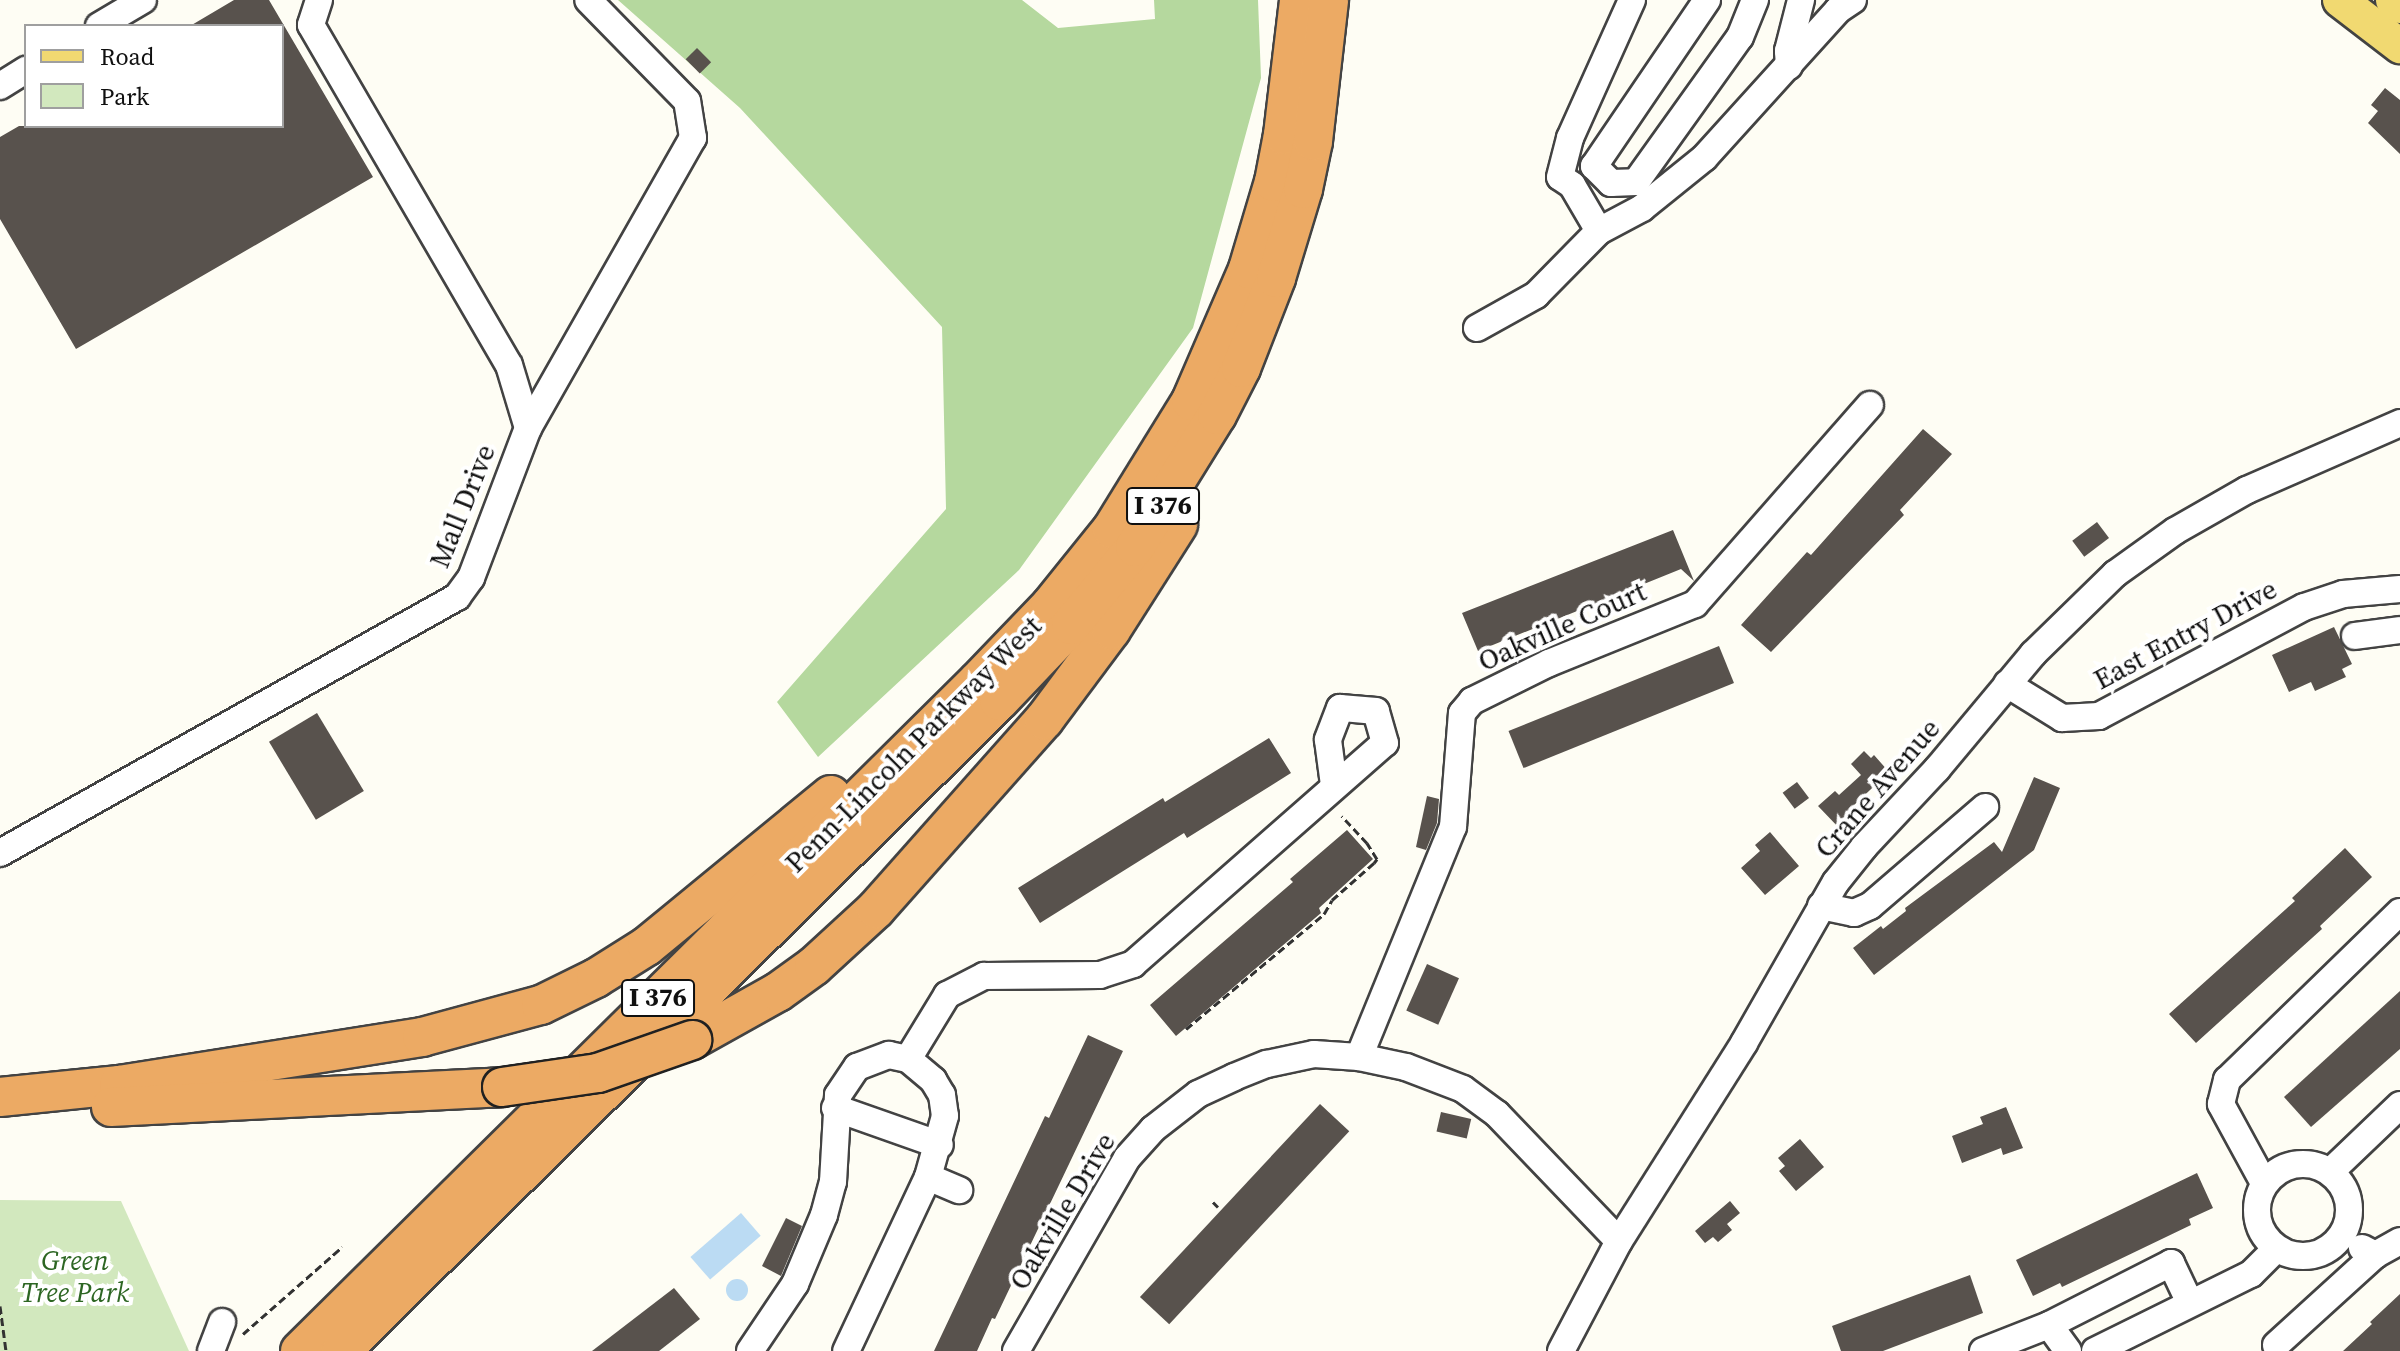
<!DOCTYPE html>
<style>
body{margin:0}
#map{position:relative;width:2400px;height:1351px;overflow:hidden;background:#fefdf4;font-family:"Source Serif 4",serif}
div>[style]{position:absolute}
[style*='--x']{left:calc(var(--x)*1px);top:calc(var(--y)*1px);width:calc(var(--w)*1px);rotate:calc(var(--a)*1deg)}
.green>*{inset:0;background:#d2e8be}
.forest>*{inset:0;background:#b5d89e}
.water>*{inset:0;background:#bbdbf3;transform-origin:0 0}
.round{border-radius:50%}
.building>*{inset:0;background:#58524d;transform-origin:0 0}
.path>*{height:3px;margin-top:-1.5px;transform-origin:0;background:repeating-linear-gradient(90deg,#323232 0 8px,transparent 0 12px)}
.roads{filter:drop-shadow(2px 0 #434343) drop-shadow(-2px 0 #434343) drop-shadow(0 2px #434343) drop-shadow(0 -2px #434343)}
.minor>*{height:26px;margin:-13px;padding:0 13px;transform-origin:13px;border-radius:13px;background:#fff}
.minor>.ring{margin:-13px;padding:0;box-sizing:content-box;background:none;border:26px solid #fff;border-radius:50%}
.major>*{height:34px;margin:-17px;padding:0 17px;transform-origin:17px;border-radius:17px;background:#f1d971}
.highway>*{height:38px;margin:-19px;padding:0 19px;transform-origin:19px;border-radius:19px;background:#ecaa64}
.bridges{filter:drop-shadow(2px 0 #212121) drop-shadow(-2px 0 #212121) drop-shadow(0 2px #212121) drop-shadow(0 -2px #212121)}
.highway-bridge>*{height:38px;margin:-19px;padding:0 19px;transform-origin:19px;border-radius:19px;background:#ecaa64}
span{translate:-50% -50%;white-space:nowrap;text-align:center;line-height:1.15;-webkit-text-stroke:8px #fff;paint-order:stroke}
.shield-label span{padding:2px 6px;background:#fff;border:2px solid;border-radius:6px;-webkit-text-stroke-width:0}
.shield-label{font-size:26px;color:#101010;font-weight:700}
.street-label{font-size:28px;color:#101010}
.park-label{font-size:28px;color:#2d6623;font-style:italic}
.legend{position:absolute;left:24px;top:24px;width:260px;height:104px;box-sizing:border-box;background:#fff;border:2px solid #9f9f9f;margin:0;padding:10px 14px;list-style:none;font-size:24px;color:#101010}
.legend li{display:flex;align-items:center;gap:16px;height:40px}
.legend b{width:40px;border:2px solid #9f9f9f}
</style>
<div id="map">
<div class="green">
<div style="clip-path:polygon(0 1200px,121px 1201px,189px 1351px,0 1351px)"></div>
</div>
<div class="forest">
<div style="clip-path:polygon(618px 0,1022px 0,1058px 28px,1155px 19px,1154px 0,1258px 0,1261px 78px,1193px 328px,1019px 570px,818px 757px,777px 702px,946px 509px,942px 327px,740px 108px)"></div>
</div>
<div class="water">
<div style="left:741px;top:1213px;width:30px;height:67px;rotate:49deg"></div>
<div class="round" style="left:726px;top:1279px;width:22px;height:22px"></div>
</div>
<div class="building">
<div style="clip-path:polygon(234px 0,269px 0,373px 177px,76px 349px,0 219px,0 137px,19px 126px,282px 126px,282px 26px,190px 26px)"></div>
<div style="left:697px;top:48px;width:20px;height:16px;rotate:45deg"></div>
<div style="clip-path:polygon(2385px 88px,2400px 100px,2400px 154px,2368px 123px,2378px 111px,2371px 105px)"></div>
<div style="clip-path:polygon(1923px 429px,1952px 454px,1900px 510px,1904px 515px,1771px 652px,1741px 625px,1807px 552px,1811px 555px)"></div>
<div style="left:2097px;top:522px;width:20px;height:31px;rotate:53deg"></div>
<div style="clip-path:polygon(1673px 530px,1694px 581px,1681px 569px,1478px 651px,1462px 613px)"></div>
<div style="clip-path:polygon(2334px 627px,2352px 664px,2342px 669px,2346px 677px,2315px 691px,2311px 682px,2289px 692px,2272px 655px)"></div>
<div style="left:1719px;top:646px;width:40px;height:227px;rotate:68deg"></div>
<div style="left:317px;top:713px;width:91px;height:56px;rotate:59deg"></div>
<div style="clip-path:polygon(1269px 738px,1291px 773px,1187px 838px,1184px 833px,1040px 923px,1018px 888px,1163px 798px,1165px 802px)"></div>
<div style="clip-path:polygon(1864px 751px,1871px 758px,1874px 755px,1889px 772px,1851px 808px,1857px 814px,1841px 830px,1818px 806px,1835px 791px,1839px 795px,1861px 775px,1851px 764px)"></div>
<div style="clip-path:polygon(2034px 777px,2060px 788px,2034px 850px,1874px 975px,1853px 948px,1881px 926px,1883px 929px,1906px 911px,1905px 908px,1994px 842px,2002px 852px)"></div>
<div style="left:1797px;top:782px;width:20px;height:18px;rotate:53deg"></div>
<div style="clip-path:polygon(1427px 796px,1439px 799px,1437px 823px,1426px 850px,1416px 847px)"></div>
<div style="clip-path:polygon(1347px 830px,1373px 859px,1319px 908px,1321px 913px,1176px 1036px,1150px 1005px,1293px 882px,1290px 879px)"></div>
<div style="clip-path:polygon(1770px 832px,1799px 866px,1765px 895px,1741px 868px,1760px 851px,1755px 845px)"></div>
<div style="clip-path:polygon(2345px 848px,2372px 877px,2320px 926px,2322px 929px,2196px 1043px,2169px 1014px,2295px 901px,2292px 898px)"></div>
<div style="left:1427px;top:964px;width:35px;height:51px;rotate:24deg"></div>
<div style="clip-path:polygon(2400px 991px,2400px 1049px,2311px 1127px,2284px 1097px)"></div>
<div style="clip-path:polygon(1088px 1035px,1123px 1051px,995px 1319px,992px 1318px,977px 1351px,934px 1351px,1045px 1116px,1049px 1118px)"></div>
<div style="left:1320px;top:1104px;width:40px;height:264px;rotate:43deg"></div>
<div style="clip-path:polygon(2006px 1107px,2023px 1148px,2003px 1155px,2001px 1148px,1962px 1163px,1952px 1136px,1983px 1124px,1980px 1117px)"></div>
<div style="left:1441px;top:1112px;width:31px;height:20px;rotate:13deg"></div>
<div style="clip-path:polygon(1800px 1139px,1824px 1167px,1796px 1191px,1779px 1171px,1785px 1166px,1778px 1158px)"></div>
<div style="clip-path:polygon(2197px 1173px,2213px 1208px,2189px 1219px,2191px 1225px,2062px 1287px,2060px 1283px,2033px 1296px,2016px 1260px)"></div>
<div style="clip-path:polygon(1730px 1201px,1740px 1213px,1727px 1224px,1732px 1230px,1718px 1242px,1713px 1237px,1705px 1243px,1695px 1231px)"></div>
<div style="clip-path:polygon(786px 1218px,802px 1226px,781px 1276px,762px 1266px)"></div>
<div style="clip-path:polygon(1970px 1275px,1983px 1313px,1883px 1351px,1841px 1351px,1832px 1326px)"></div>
<div style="clip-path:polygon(674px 1288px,700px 1319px,659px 1351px,592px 1351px)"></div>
<div style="clip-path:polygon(2400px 1294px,2400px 1351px,2343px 1351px,2372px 1324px,2370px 1322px)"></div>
</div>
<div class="path">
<div style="--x:1186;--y:1029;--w:180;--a:-39.8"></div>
<div style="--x:1324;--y:914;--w:16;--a:-60"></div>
<div style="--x:1332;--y:900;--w:56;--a:-41.4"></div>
<div style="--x:1374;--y:863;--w:5;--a:-53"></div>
<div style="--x:1377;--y:859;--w:19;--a:-122"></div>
<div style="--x:1367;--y:843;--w:37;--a:-133"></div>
<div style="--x:1213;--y:1202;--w:7;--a:45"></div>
<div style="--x:0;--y:1306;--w:45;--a:82.4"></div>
<div style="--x:243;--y:1334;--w:132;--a:-41.3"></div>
</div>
<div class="roads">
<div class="minor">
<div style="--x:319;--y:0;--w:26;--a:108"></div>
<div style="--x:311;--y:25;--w:393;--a:59.8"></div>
<div style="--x:509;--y:365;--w:66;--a:73.2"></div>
<div style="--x:1707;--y:0;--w:201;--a:124.2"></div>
<div style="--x:1594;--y:166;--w:24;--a:45"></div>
<div style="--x:1611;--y:183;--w:25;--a:-2"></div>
<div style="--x:1636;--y:182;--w:178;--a:-54.4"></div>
<div style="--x:1740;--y:37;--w:40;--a:-68"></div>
<div style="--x:99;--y:26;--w:51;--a:-30.6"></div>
<div style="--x:1789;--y:66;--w:15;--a:-94"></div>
<div style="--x:1788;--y:51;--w:53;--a:-75.7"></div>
<div style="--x:0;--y:86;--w:31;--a:-32"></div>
<div style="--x:1599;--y:231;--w:53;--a:-120.4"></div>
<div style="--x:1572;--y:185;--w:14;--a:-146"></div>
<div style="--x:1560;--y:177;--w:40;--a:-75.6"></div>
<div style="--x:1570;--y:138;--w:151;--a:-65.8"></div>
<div style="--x:1477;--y:328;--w:68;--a:-29.2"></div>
<div style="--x:1536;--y:295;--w:90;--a:-45.5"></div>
<div style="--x:1599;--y:231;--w:49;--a:-28.1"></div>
<div style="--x:1642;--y:208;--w:80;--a:-38.9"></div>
<div style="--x:1704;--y:158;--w:200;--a:-47.8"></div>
<div style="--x:1838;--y:10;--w:18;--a:-34"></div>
<div style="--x:2355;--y:636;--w:45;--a:-7.6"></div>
<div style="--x:2007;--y:684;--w:65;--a:31.7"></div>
<div style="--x:2062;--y:718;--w:37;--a:-3"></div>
<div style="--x:2099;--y:716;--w:232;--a:-28"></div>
<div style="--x:2304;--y:607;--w:41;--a:-18.4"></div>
<div style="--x:2343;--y:594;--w:57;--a:-5"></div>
<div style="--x:0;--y:853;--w:524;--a:-29.26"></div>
<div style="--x:457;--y:597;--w:24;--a:-54"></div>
<div style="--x:471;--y:578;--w:160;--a:-69.2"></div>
<div style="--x:528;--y:428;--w:334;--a:-60.4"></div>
<div style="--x:693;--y:138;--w:37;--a:-99"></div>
<div style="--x:687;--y:101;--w:141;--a:-134.4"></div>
<div style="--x:1821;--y:906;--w:34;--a:12"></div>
<div style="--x:1854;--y:913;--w:17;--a:-24"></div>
<div style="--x:1870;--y:906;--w:152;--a:-40.7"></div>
<div style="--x:1359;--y:1057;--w:248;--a:-67.8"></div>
<div style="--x:1453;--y:827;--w:114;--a:-85.5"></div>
<div style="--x:1462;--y:713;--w:16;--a:-50"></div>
<div style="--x:1472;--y:701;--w:86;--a:-26.3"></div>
<div style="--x:1549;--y:663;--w:157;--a:-22"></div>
<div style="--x:1695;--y:604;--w:265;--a:-48.7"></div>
<div style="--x:908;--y:1059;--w:75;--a:-58.6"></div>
<div style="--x:947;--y:995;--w:42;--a:-27.2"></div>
<div style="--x:984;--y:976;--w:116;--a:-0.5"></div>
<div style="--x:1100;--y:975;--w:35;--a:-18"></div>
<div style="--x:1133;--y:964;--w:335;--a:-41.3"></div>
<div style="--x:1385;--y:743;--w:33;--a:-106"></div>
<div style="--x:1376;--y:711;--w:36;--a:-175"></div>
<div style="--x:1340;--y:708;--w:34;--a:111"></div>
<div style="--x:1328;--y:740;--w:45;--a:82.4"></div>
<div style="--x:835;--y:1108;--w:111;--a:19.4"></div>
<div class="ring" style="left:2257px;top:1164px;width:66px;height:66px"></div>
<div style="--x:2330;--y:1172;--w:97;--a:-43.7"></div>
<div style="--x:928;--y:1177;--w:34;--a:23"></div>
<div style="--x:2264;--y:1183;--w:90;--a:-118.6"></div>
<div style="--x:2221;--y:1104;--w:25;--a:-76"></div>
<div style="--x:2227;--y:1080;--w:241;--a:-44.2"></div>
<div style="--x:2362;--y:1248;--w:15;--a:28"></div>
<div style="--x:2375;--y:1255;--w:29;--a:-29"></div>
<div style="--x:2276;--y:1345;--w:134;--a:-42.3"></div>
<div style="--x:211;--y:1351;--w:31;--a:-69"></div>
<div style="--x:750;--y:1351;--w:81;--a:-56.1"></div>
<div style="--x:795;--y:1284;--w:75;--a:-67.2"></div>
<div style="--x:824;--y:1215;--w:34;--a:-75"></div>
<div style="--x:833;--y:1182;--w:87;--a:-86.7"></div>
<div style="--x:838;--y:1095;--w:34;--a:-56"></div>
<div style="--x:857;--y:1067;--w:34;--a:-21"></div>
<div style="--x:889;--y:1055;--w:19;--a:12"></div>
<div style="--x:908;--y:1059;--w:33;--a:40"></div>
<div style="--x:933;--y:1080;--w:17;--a:59"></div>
<div style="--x:942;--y:1095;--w:21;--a:82"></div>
<div style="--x:945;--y:1116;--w:63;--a:105.6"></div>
<div style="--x:928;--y:1177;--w:192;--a:115.2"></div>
<div style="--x:1016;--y:1351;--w:223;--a:-60.1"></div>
<div style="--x:1127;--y:1158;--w:39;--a:-48"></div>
<div style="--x:1153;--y:1129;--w:57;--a:-37.9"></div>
<div style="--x:1198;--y:1094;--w:40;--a:-25"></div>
<div style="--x:1234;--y:1077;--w:35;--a:-22"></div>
<div style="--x:1267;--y:1064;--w:48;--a:-12"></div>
<div style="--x:1314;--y:1054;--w:45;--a:3.8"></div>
<div style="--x:1359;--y:1057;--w:48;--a:12"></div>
<div style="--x:1406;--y:1067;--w:61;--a:21.1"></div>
<div style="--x:1463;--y:1089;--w:42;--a:36.3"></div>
<div style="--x:1497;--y:1114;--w:176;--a:46.2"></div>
<div style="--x:1561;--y:1351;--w:124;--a:-62.2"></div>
<div style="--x:1619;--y:1241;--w:234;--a:-57.7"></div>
<div style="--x:1744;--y:1043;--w:185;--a:-60.3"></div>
<div style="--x:1836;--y:882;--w:45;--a:-51.3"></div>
<div style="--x:1864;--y:847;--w:107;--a:-46.9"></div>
<div style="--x:1937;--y:769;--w:150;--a:-50.1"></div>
<div style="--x:2033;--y:654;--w:115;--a:-44.3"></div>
<div style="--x:2115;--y:574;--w:74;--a:-35.6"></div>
<div style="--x:2175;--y:531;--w:83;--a:-29.7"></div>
<div style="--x:2247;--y:490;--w:167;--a:-23.6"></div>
<div style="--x:1983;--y:1351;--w:71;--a:-21.5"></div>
<div style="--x:2068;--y:1351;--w:32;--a:-126"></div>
<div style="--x:2049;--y:1325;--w:137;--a:-26.9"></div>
<div style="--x:2171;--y:1263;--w:44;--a:64.6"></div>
<div style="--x:2095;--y:1351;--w:174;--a:-26.3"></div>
<div style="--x:2251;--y:1274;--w:35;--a:-45"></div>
</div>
<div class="major">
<div style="--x:2340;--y:0;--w:76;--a:37.5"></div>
<div style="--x:2393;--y:0;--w:9;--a:41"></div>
</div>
<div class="highway">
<div style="--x:692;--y:1040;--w:98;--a:-29.2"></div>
<div style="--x:778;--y:992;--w:44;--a:-35.8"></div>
<div style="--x:814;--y:966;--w:84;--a:-42.6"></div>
<div style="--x:876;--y:909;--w:253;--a:-48.4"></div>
<div style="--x:1044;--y:720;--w:112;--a:-53.3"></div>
<div style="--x:1111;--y:630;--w:125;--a:-57.5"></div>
<div style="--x:0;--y:1097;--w:120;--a:-5.8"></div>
<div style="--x:119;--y:1085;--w:307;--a:-9"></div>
<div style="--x:422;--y:1037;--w:123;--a:-15.1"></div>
<div style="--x:541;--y:1005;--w:61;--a:-26.1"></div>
<div style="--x:596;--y:978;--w:60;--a:-32.1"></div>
<div style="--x:647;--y:946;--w:238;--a:-39.4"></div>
<div style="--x:111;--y:1107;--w:392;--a:-2.9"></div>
<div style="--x:300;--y:1351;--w:953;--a:-44.66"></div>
<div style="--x:978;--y:681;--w:104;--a:-46.2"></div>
<div style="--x:1050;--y:606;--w:99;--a:-51.2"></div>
<div style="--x:1112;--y:529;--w:150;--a:-58.3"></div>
<div style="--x:1191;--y:401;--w:144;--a:-66.6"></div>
<div style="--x:1248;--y:269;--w:91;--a:-73.4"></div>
<div style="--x:1274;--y:182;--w:48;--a:-79.2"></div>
<div style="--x:1283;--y:135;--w:136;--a:-83.2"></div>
<div style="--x:341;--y:1351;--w:925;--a:-44.65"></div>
<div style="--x:999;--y:701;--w:105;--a:-46.5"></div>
<div style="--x:1071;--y:625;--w:101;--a:-50.6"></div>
<div style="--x:1135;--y:547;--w:155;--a:-58.2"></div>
<div style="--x:1217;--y:415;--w:53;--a:-62.9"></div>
<div style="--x:1241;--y:368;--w:97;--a:-68.7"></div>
<div style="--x:1276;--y:278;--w:93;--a:-73.1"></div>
<div style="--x:1303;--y:189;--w:49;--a:-78.2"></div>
<div style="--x:1313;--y:141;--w:142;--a:-83.5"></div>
</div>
</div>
<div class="bridges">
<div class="highway-bridge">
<div style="--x:502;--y:1087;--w:97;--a:-8.3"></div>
<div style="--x:598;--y:1073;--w:100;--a:-19.3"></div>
</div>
</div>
<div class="shield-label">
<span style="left:1163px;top:506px">I 376</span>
<span style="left:658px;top:998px">I 376</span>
</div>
<div class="street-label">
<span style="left:462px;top:506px;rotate:-68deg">Mall Drive</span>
<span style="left:1562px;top:626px;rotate:-24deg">Oakville Court</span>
<span style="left:2185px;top:634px;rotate:-28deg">East Entry Drive</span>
<span style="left:913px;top:744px;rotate:-45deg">Penn-Lincoln Parkway West</span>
<span style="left:1877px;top:788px;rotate:-49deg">Crane Avenue</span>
<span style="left:1062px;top:1211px;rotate:-59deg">Oakville Drive</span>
</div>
<div class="park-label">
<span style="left:75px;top:1276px">Green<br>Tree Park</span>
</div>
<ul class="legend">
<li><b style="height:10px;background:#f1d971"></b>Road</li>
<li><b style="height:22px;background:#d2e8be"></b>Park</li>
</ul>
</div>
